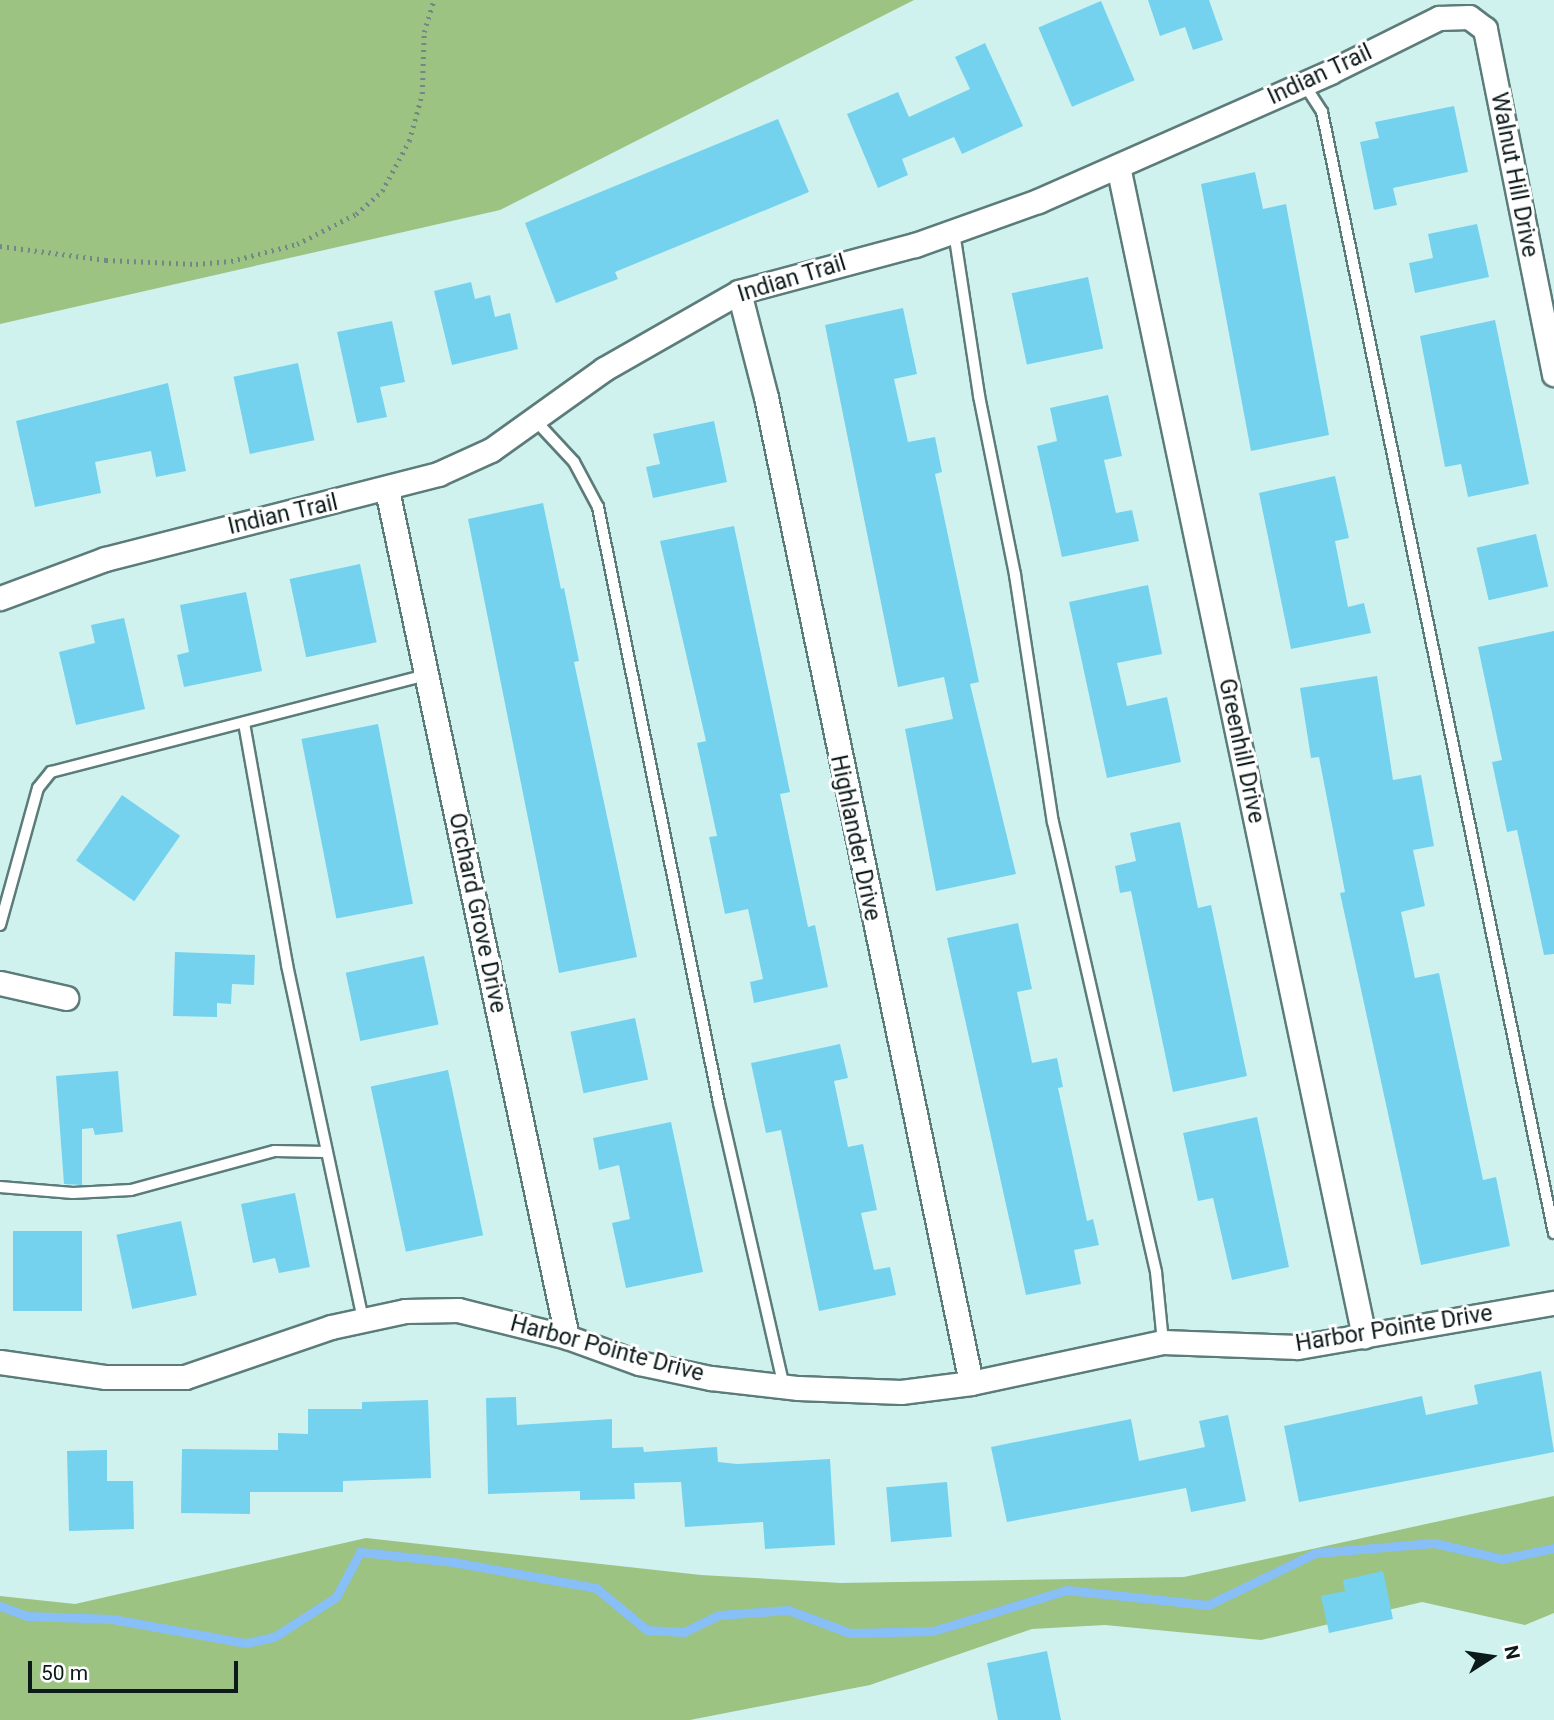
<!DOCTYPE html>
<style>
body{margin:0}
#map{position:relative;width:1554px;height:1720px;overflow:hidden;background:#cff2ef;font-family:Roboto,sans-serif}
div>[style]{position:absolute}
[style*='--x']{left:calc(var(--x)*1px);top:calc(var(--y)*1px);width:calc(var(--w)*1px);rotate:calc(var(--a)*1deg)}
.forest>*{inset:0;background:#9cc382}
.stream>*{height:9px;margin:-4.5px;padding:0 4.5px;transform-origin:4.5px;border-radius:4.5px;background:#87bff6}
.building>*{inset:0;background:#74d2ef;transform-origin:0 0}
.path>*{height:4.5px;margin-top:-2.25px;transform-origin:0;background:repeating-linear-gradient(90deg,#708987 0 2px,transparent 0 7px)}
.roads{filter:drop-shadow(2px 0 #5c7c7a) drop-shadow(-2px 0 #5c7c7a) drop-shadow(0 2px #5c7c7a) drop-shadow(0 -2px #5c7c7a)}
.lane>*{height:10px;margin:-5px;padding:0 5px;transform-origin:5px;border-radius:5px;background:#fff}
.street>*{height:23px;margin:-11.5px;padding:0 11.5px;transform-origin:11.5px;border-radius:11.5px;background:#fff}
span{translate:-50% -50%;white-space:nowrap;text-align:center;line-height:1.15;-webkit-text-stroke:6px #fff;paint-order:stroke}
.street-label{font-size:23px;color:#0d1a1a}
.north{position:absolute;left:1456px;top:1622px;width:70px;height:70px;-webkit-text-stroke:5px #fff;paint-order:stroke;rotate:78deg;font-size:19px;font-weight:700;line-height:28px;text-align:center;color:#0d1a1a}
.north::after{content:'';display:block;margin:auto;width:24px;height:32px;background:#0d1a1a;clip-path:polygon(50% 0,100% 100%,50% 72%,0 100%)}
.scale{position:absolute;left:28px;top:1661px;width:210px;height:32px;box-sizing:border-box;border:4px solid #0d1a1a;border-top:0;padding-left:9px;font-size:21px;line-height:24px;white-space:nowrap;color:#0d1a1a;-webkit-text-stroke:5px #fff;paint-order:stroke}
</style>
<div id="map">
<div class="forest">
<div style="clip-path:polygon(0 0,914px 0,500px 210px,0 324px)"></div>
<div style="clip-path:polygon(1554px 1496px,1554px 1613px,1525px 1625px,1422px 1602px,1261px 1640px,1105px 1625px,1032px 1629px,870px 1685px,690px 1720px,0 1720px,0 1596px,75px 1604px,366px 1538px,701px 1575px,841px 1583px,1184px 1577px)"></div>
</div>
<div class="stream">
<div style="--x:0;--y:1606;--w:29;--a:20"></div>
<div style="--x:27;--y:1616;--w:85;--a:2"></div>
<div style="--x:112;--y:1619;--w:136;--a:10.2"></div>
<div style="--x:246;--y:1643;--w:29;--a:-12"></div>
<div style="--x:274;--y:1637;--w:74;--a:-32.8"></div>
<div style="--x:336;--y:1597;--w:51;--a:-61.9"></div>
<div style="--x:360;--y:1552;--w:94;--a:6.1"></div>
<div style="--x:453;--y:1562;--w:145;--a:10.3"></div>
<div style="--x:596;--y:1588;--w:66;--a:39.5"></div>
<div style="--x:647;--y:1630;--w:37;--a:3"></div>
<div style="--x:684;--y:1632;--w:39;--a:-26"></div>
<div style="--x:719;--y:1615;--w:69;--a:-4.1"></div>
<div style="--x:788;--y:1610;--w:66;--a:20.4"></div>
<div style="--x:850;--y:1633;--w:83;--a:-1.4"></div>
<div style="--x:933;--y:1631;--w:140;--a:-17"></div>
<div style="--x:1067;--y:1590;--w:142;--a:6.1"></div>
<div style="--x:1208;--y:1605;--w:119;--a:-25.9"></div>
<div style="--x:1315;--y:1553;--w:119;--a:-4.8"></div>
<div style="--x:1434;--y:1543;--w:70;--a:13.2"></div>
<div style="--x:1502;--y:1559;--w:53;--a:-11.9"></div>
</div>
<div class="building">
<div style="clip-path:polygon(1148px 0,1209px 0,1223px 40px,1193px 50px,1185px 27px,1160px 36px)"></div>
<div style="left:1101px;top:1px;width:86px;height:68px;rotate:67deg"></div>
<div style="clip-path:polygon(985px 43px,1023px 126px,962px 154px,954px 137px,902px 159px,908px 175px,878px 188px,847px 114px,898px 92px,909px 117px,970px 89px,955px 57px)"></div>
<div style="clip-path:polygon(1454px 106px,1468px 172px,1393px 188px,1397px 205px,1374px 210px,1360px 142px,1379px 138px,1375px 122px)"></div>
<div style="clip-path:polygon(778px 119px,809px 192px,615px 272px,618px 279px,556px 303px,525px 223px)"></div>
<div style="clip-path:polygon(1255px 172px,1263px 209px,1286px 204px,1329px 435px,1251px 451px,1201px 184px)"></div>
<div style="clip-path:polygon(1477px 224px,1489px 277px,1415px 293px,1409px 263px,1433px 258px,1428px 234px)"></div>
<div style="left:1088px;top:277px;width:73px;height:78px;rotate:78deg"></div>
<div style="clip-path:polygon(471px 282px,475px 299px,490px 295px,495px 317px,510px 313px,518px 349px,452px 365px,434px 291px)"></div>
<div style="clip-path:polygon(903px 308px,917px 374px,894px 379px,908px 442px,935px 437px,942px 472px,935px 474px,979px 682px,970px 684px,1016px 874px,936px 891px,905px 729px,953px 719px,944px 677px,898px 687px,825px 325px)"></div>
<div style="clip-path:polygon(1495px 320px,1529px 484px,1468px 497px,1461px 464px,1445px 467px,1420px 336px)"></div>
<div style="clip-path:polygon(392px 321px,405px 382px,380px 387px,387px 417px,357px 423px,337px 332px)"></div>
<div style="left:298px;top:363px;width:79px;height:66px;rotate:78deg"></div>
<div style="clip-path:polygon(168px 383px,186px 471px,156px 477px,151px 451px,95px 462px,101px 493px,35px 507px,16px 421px)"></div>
<div style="clip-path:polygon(1108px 395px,1122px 456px,1104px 460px,1116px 513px,1132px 510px,1139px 541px,1062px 557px,1037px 446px,1057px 441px,1050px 408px)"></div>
<div style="clip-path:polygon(714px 421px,727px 482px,653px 498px,646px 467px,660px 464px,653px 434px)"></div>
<div style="clip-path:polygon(1335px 476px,1349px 538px,1335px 541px,1348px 607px,1364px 603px,1371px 633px,1291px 649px,1259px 493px)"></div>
<div style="clip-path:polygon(543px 503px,561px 589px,564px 588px,579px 661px,574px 662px,637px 957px,559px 973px,468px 519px)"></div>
<div style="clip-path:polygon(734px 526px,790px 792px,780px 794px,808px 927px,815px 925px,828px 987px,754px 1003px,750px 982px,763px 979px,748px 909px,725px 914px,709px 837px,717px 836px,697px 743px,706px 741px,660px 541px)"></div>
<div style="left:1536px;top:534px;width:54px;height:61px;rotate:77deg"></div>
<div style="left:360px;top:564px;width:80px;height:72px;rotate:78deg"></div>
<div style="clip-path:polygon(1148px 585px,1162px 654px,1117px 663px,1127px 706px,1167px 697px,1181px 762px,1107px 778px,1069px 602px)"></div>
<div style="clip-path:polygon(246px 592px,262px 671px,184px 687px,177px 655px,189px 652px,180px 605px)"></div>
<div style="clip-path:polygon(124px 618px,145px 709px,76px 725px,59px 652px,95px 643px,91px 625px)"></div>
<div style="clip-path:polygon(1554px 631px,1554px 954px,1544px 955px,1517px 830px,1507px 832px,1492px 762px,1502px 760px,1478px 647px)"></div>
<div style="clip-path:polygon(1377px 676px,1393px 780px,1421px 775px,1434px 846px,1413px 850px,1425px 906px,1401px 912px,1415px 978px,1439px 973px,1483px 1180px,1496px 1177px,1510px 1246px,1421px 1265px,1340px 893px,1345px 892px,1319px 757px,1311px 758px,1300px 688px)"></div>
<div style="left:378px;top:724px;width:183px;height:78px;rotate:79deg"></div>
<div style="left:122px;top:795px;width:71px;height:80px;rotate:35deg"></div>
<div style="clip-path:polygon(1180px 822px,1198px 908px,1211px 905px,1247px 1076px,1173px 1092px,1131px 891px,1120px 893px,1115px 866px,1136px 861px,1130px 833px)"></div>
<div style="clip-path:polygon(1018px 923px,1032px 989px,1017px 992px,1032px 1063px,1057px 1058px,1063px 1087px,1058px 1088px,1087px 1221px,1093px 1219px,1099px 1245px,1074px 1250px,1081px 1284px,1026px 1295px,947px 938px)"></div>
<div style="clip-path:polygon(175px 952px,255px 955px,254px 985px,232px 984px,231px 1004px,217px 1003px,217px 1017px,173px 1016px)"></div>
<div style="left:424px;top:956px;width:70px;height:80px;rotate:78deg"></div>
<div style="left:635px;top:1018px;width:63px;height:66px;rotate:78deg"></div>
<div style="clip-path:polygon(840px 1044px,848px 1078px,834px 1081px,848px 1147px,863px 1144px,877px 1210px,861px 1213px,874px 1270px,890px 1267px,896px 1295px,819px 1311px,781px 1130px,766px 1133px,751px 1063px)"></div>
<div style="left:448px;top:1070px;width:169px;height:79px;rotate:78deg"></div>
<div style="clip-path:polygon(118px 1071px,123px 1132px,95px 1135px,93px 1128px,82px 1129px,82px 1185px,64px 1184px,56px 1076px)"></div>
<div style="clip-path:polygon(1257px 1117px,1289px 1267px,1232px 1280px,1213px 1198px,1198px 1201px,1183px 1133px)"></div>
<div style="clip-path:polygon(671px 1122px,703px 1272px,626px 1288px,612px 1223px,630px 1219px,619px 1165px,599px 1170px,593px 1138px)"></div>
<div style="clip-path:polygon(295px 1193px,310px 1267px,279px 1273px,275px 1258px,253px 1263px,241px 1204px)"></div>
<div style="left:181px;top:1221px;width:76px;height:66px;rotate:78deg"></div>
<div style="left:13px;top:1231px;width:69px;height:80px"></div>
<div style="clip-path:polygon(1541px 1371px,1554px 1452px,1299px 1502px,1284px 1426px,1422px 1396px,1426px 1415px,1478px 1404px,1474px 1385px)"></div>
<div style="clip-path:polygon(516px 1397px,517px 1425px,612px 1419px,612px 1448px,643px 1447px,644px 1452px,717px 1447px,718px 1462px,737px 1464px,830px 1459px,835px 1545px,765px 1549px,763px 1522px,685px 1527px,681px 1482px,634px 1483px,635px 1499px,580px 1500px,580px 1491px,488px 1494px,486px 1398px)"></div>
<div style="clip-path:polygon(428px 1400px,431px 1478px,343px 1481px,343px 1492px,250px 1492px,250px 1514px,181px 1513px,182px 1449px,278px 1450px,278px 1433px,308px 1434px,308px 1409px,362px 1409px,362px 1402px)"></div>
<div style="clip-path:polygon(1228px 1415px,1246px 1501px,1191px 1512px,1186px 1488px,1007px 1522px,991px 1447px,1131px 1419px,1139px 1461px,1205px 1447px,1199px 1421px)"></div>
<div style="clip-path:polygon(107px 1450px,107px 1481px,133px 1481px,134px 1529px,69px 1531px,67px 1451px)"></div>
<div style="left:947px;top:1482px;width:55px;height:61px;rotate:85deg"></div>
<div style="clip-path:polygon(1383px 1571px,1393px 1619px,1329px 1633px,1321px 1596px,1345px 1591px,1343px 1580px)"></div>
<div style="clip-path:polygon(1047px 1651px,1061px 1720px,998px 1720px,987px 1663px)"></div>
</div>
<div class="path">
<div style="--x:0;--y:246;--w:107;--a:7.5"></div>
<div style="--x:106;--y:260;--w:90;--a:2.5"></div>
<div style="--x:196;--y:264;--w:35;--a:-5"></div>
<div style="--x:231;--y:261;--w:68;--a:-14.4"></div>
<div style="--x:297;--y:244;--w:66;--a:-27"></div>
<div style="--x:356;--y:214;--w:35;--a:-41"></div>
<div style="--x:382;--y:191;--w:57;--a:-61.6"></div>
<div style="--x:409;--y:141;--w:49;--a:-74.5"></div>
<div style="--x:422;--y:94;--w:62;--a:-88.2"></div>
<div style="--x:424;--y:32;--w:34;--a:-73"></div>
</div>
<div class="roads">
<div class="lane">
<div style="--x:1304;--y:84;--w:33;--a:57"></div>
<div style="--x:1322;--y:112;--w:1145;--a:78.31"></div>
<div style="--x:954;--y:232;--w:166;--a:81.3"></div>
<div style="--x:979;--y:396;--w:183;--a:78.6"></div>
<div style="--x:1015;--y:575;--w:250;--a:81.3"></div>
<div style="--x:1053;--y:822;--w:462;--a:77.1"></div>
<div style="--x:1156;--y:1272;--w:70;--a:84.3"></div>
<div style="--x:534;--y:419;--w:59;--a:47.1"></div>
<div style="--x:574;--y:462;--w:51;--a:61.9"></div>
<div style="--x:598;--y:507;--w:608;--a:78.52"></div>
<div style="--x:719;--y:1103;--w:290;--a:77.1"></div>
<div style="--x:244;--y:723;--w:246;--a:79.9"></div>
<div style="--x:287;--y:965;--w:363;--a:77.9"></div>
<div style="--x:0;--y:925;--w:142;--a:-74.5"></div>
<div style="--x:38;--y:788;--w:21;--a:-51"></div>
<div style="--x:51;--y:772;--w:387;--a:-14.5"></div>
<div style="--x:0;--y:1187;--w:73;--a:4.7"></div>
<div style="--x:73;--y:1193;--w:58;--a:-3"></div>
<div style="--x:131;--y:1190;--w:149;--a:-15.2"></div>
<div style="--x:275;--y:1151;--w:50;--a:1.1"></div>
</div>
<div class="street">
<div style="--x:1118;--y:166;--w:1196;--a:78.13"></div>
<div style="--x:739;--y:292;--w:108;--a:75.6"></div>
<div style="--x:766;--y:397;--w:1007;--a:78.25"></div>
<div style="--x:387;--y:490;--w:866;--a:78"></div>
<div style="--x:0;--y:598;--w:112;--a:-20.4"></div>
<div style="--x:105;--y:559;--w:344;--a:-14.3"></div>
<div style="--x:438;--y:474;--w:58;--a:-24.4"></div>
<div style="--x:491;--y:450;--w:139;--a:-35.6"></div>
<div style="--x:604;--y:369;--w:155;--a:-29.7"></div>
<div style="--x:739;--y:292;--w:182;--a:-15"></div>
<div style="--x:915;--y:245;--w:131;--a:-19.7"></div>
<div style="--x:1038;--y:201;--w:319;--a:-23.8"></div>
<div style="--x:1330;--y:72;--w:122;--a:-26.4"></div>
<div style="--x:1439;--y:18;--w:30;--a:-2"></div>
<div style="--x:1469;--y:17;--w:20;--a:37"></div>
<div style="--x:1485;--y:29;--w:352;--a:78.7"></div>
<div style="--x:0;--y:983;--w:68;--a:12.8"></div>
<div style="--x:0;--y:1362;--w:107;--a:8.1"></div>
<div style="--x:106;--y:1377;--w:79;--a:0"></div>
<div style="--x:185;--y:1377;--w:154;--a:-18.9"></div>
<div style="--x:331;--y:1327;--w:76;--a:-12.2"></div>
<div style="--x:405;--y:1311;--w:53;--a:-1.1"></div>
<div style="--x:458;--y:1310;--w:112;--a:13.9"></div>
<div style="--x:567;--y:1337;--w:77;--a:19.9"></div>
<div style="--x:639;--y:1363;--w:74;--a:11.8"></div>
<div style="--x:711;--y:1378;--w:88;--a:6.6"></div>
<div style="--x:798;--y:1388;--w:103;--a:2.2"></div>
<div style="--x:901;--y:1392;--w:71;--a:-7.3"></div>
<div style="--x:971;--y:1383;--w:196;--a:-12.1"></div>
<div style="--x:1163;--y:1342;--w:135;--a:2.1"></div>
<div style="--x:1298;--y:1347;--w:260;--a:-9.8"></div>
</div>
</div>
<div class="street-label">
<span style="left:1320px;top:75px;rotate:-25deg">Indian Trail</span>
<span style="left:1514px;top:175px;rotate:79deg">Walnut Hill Drive</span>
<span style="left:792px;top:279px;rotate:-17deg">Indian Trail</span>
<span style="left:283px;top:515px;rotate:-13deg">Indian Trail</span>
<span style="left:1241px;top:751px;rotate:78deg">Greenhill Drive</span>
<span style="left:855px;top:838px;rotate:78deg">Highlander Drive</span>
<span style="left:477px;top:913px;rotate:78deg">Orchard Grove Drive</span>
<span style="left:1394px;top:1329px;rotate:-9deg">Harbor Pointe Drive</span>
<span style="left:607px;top:1349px;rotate:15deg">Harbor Pointe Drive</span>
</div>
<div class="north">N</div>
<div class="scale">50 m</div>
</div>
